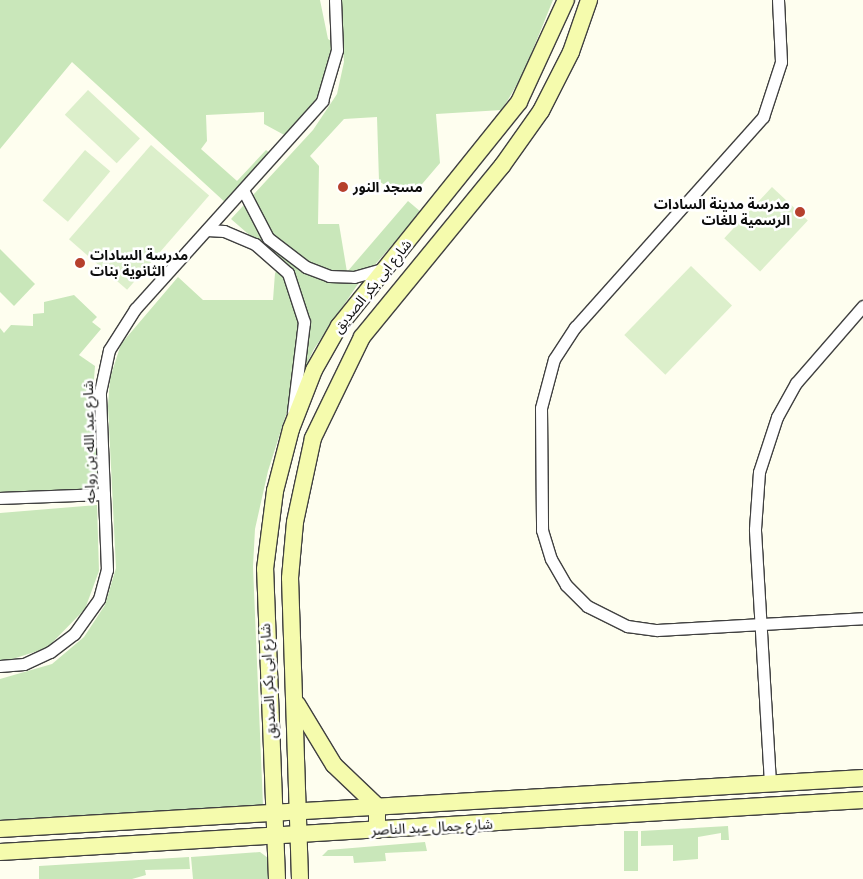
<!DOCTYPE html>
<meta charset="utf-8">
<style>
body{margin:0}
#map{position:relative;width:863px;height:879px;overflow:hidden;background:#fefeef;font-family:"Noto Serif","Noto Sans Arabic",serif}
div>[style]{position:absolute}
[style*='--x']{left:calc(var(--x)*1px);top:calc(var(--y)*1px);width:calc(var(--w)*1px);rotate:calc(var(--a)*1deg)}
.green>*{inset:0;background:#c9e7ba;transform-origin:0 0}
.pitch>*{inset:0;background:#dcefcb;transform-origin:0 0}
.roads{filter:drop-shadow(1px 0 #404040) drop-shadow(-1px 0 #404040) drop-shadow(0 1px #404040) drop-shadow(0 -1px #404040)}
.minor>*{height:11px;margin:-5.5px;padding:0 5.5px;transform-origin:5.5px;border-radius:5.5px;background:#fff}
.secondary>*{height:16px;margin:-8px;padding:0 8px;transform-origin:8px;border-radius:8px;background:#f5fbad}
.dots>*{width:14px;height:14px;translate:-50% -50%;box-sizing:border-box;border:2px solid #fff;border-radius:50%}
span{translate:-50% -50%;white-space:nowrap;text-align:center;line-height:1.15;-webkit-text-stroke:5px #fff;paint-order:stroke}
.poi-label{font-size:14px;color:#0d0d0d;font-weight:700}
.left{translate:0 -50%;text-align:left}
.right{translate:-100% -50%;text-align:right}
.street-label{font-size:14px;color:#0d0d0d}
</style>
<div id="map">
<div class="green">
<div style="clip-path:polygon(0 0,320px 0,328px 39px,337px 45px,316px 99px,288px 137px,264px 124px,264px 112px,206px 115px,207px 141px,201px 149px,237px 181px,266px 150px,270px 153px,227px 204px,72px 62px,0 149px)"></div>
<div style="clip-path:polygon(340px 0,553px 0,523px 74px,502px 110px,436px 114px,440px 163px,417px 190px,394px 192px,379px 181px,377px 117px,344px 119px,310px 156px,319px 166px,318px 224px,339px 224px,347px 272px,408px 201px,421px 212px,358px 284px,314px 349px,294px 390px,268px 471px,255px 529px,253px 567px,263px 805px,0 822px,0 679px,52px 664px,84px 637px,105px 605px,116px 568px,108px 406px,110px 378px,121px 344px,178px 277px,203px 300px,273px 300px,275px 273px,283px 264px,231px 219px,313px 130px,337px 94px,344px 62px)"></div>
<div style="clip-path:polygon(0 249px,35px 284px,14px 306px,0 292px)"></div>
<div style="clip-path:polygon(74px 295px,97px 317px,92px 322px,101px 329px,79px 355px,95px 366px,92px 406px,99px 489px,0 496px,0 328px,4px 333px,11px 325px,33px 326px,33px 314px,44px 313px,44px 302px)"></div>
<div style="clip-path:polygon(97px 505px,99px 571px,85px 609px,47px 648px,0 663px,0 513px)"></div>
<div style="clip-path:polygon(728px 826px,729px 840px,721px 840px,721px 833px,698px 837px,698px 859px,673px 861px,673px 845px,641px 846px,641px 831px)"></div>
<div style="left:624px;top:831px;width:14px;height:40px"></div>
<div style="clip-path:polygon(425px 842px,427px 851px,385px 853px,386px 861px,354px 863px,353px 856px,322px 856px,328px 850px)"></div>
<div style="clip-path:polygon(260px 852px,268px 858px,271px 879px,193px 879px,191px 857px)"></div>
<div style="clip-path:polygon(189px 857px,190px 869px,145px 870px,146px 875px,132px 879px,39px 879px,39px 866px)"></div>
</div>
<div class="pitch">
<div style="left:88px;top:90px;width:71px;height:34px;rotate:43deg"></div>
<div style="left:151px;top:145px;width:77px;height:125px;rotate:41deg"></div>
<div style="left:85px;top:150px;width:33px;height:66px;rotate:40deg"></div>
<div style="left:772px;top:187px;width:49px;height:70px;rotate:43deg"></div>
<div style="left:691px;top:266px;width:57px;height:96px;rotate:44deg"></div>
</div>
<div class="roads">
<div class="minor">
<div style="--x:778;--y:0;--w:62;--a:87.2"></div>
<div style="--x:781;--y:62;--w:58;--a:108.1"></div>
<div style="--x:763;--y:117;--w:282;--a:131.8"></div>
<div style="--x:575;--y:327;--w:38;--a:123"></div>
<div style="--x:554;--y:359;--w:51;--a:104.9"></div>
<div style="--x:541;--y:408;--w:122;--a:89.5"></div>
<div style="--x:542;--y:530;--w:30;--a:73"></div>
<div style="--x:551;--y:559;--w:30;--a:60"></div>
<div style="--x:566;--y:585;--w:30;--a:45"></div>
<div style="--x:587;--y:606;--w:45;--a:26.6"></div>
<div style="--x:627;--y:626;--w:30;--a:8"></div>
<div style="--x:657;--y:630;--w:206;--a:-3.3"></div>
<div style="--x:243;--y:190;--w:54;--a:62.5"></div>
<div style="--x:268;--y:238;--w:48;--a:37.3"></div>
<div style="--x:306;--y:267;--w:25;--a:21"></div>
<div style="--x:329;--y:276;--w:25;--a:2"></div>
<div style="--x:354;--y:277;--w:32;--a:-16"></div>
<div style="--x:207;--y:230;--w:17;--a:3"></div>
<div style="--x:224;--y:231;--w:34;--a:23"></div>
<div style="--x:255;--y:244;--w:44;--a:41.3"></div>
<div style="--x:288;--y:273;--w:52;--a:71.9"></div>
<div style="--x:304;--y:322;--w:90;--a:97"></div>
<div style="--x:0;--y:498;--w:104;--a:-2.2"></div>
<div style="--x:0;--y:666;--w:24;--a:-5"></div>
<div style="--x:24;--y:664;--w:29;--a:-25"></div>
<div style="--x:50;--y:652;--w:30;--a:-37"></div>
<div style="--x:74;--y:634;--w:43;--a:-54.5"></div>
<div style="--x:99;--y:599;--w:30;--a:-75"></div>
<div style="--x:107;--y:570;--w:178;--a:-92.3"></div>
<div style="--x:100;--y:392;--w:43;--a:-77.9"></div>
<div style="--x:109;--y:350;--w:49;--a:-57.6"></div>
<div style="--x:135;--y:309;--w:280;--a:-48"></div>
<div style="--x:322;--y:101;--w:53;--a:-73.6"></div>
<div style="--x:337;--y:50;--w:50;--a:-92.3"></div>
<div style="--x:770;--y:783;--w:254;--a:-93.4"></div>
<div style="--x:755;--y:529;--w:57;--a:-86"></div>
<div style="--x:759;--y:472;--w:58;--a:-71.9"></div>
<div style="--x:777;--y:417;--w:39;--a:-61"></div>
<div style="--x:796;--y:383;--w:102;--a:-49"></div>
</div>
<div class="secondary">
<div style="--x:297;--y:704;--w:71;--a:58.8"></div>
<div style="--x:334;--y:765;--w:59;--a:43.6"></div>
<div style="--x:377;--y:806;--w:24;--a:90"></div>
<div style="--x:0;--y:829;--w:865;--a:-3.38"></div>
<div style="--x:0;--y:852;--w:865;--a:-3.45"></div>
<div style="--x:277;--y:879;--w:310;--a:-92.2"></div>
<div style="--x:265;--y:569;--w:79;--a:-82.7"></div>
<div style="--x:275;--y:491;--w:64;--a:-75.5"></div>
<div style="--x:291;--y:429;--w:63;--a:-68.7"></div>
<div style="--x:314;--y:370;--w:51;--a:-60.4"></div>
<div style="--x:339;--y:326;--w:287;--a:-51.2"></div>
<div style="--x:519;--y:102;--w:112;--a:-65.3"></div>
<div style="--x:300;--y:879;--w:301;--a:-91.9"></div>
<div style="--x:290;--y:578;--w:56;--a:-84.9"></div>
<div style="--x:295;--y:522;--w:86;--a:-77.9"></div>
<div style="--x:313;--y:438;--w:112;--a:-64.1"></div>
<div style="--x:362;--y:337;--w:221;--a:-50.7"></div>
<div style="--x:502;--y:166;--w:67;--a:-54.7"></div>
<div style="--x:541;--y:111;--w:66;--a:-63"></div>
<div style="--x:571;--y:52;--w:55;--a:-70.9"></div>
</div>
</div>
<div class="dots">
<div style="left:343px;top:187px;background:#b6402d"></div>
<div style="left:800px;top:212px;background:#b6402d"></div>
<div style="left:80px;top:263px;background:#b6402d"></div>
</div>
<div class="poi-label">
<span class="left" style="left:353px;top:187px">مسجد النور</span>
<span class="right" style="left:790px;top:212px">مدرسة مدينة السادات<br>الرسمية للغات</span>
<span class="left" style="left:90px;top:263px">مدرسة السادات<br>الثانوية بنات</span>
</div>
<div class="street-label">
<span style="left:372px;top:286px;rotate:-51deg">شارع ابى بكر الصديق</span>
<span style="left:89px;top:442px;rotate:-91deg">شارع عبد الله بن رواحه</span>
<span style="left:268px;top:681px;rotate:-93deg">شارع ابى بكر الصديق</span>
<span style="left:432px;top:827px;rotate:-3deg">شارع جمال عبد الناصر</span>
</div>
</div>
